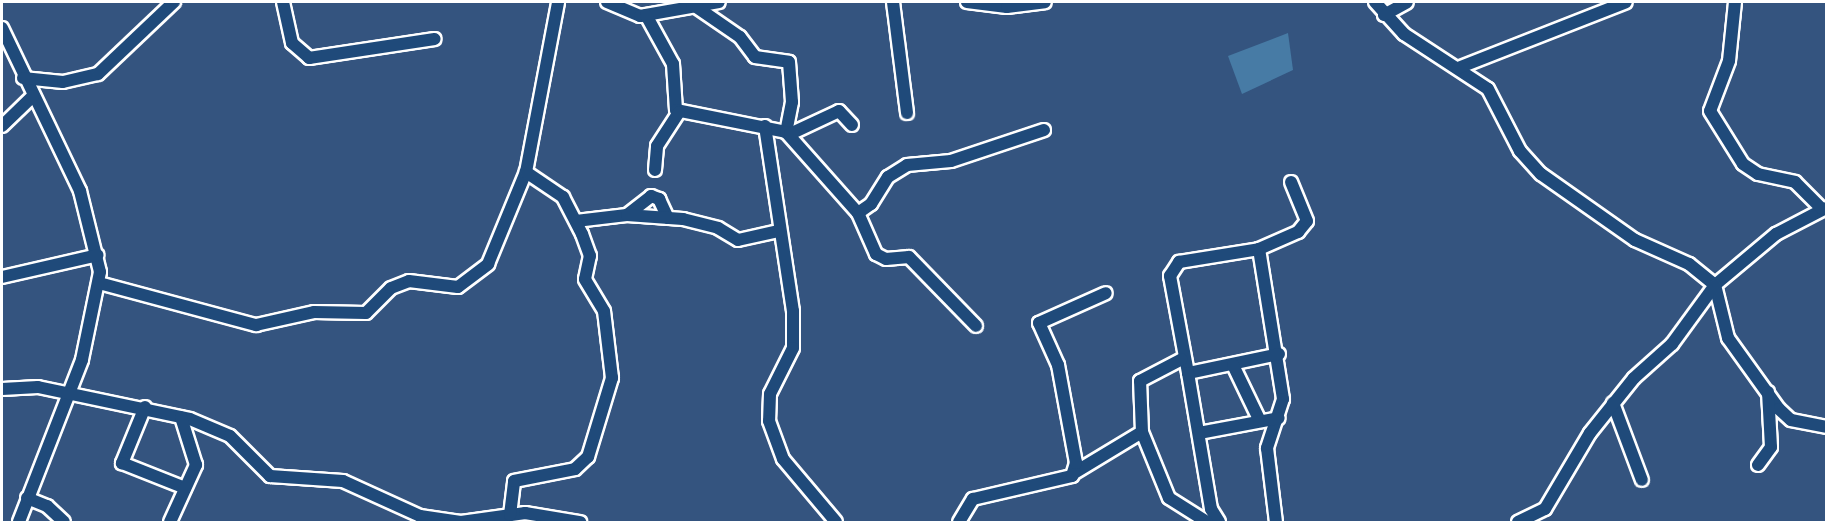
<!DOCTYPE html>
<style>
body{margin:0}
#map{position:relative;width:1828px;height:524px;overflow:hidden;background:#34547f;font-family:"Shantell Sans",sans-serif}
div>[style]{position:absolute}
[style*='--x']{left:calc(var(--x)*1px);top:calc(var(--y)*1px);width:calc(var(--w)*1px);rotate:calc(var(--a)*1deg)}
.water>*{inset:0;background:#477ba5}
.roads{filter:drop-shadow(2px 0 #fff) drop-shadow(-2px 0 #fff) drop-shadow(0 2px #fff) drop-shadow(0 -2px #fff)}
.minor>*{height:12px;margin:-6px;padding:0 6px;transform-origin:6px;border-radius:6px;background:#1f4a7a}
span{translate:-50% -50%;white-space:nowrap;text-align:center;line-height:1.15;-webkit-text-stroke:5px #1f4a7a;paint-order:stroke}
.frame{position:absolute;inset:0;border:3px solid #fff;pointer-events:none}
</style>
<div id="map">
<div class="water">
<div style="clip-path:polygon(1288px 33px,1293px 70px,1242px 94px,1228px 56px)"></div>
</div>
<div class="roads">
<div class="minor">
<div style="--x:283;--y:2;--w:42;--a:77.6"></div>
<div style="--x:292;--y:43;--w:23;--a:41"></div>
<div style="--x:309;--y:58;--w:127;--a:-8.6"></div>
<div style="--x:607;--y:2;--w:36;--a:23"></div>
<div style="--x:640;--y:16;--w:80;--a:-10"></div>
<div style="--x:893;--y:2;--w:112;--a:82.8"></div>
<div style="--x:967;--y:2;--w:40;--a:7.1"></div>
<div style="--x:1007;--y:7;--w:38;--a:-7"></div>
<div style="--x:1375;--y:2;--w:43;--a:47.8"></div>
<div style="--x:1404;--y:34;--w:100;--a:33.2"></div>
<div style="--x:1488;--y:89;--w:70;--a:62.7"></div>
<div style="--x:1520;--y:151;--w:31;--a:48"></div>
<div style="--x:1541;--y:174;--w:115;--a:35.1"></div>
<div style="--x:1635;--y:240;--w:59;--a:24"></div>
<div style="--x:1689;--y:264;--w:33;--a:39"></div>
<div style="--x:1715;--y:285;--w:80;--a:-39.9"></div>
<div style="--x:1776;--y:234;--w:56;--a:-27.5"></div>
<div style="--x:1735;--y:2;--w:59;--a:95.8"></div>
<div style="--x:1729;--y:61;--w:53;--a:110.8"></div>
<div style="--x:1710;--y:111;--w:62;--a:58.1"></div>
<div style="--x:1743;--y:164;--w:18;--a:34"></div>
<div style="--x:1758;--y:174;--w:38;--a:12"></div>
<div style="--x:1795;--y:182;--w:38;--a:45"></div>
<div style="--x:692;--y:4;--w:58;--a:34.5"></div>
<div style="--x:740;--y:37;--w:25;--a:53"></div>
<div style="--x:755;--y:57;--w:34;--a:8"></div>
<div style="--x:789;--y:62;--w:40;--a:85.7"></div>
<div style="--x:792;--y:102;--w:31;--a:101"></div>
<div style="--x:646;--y:15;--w:56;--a:61.1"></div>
<div style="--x:673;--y:64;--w:46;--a:86.3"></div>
<div style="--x:676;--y:110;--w:112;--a:11.3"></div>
<div style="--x:786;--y:132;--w:108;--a:48.4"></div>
<div style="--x:858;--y:213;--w:16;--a:-35"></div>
<div style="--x:871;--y:204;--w:32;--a:-58"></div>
<div style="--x:888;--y:177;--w:22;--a:-32"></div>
<div style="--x:907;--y:165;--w:44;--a:-5.2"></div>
<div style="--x:951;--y:161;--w:98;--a:-18.4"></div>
<div style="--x:1384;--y:15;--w:26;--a:-29"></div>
<div style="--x:2;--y:28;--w:181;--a:64.4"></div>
<div style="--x:80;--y:191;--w:83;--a:76.1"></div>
<div style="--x:100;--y:272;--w:90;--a:101.6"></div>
<div style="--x:82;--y:360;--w:174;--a:111.3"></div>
<div style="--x:1458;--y:68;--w:180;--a:-21.4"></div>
<div style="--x:23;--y:78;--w:40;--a:5.7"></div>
<div style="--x:63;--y:82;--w:36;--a:-13"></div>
<div style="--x:98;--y:74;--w:105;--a:-43.5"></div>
<div style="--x:2;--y:126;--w:43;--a:-44.1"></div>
<div style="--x:765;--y:126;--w:187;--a:81.4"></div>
<div style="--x:793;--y:311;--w:37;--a:90"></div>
<div style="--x:793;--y:348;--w:51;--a:116.6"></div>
<div style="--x:770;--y:394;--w:27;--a:92"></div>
<div style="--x:769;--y:421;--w:40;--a:69.8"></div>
<div style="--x:783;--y:459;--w:82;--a:49.9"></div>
<div style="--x:790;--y:134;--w:54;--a:-25.1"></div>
<div style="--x:839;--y:111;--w:19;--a:47"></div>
<div style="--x:655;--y:170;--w:24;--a:-85"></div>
<div style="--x:657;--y:146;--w:40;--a:-57.1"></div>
<div style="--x:858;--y:213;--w:45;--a:66.3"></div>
<div style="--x:876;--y:254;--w:11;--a:27"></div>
<div style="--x:886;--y:259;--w:23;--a:-5"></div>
<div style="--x:909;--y:257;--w:96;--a:45.8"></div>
<div style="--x:627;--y:215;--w:31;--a:-38"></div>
<div style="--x:651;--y:196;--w:9;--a:21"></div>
<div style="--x:659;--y:199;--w:21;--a:65"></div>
<div style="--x:576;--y:221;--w:51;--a:-6.7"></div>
<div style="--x:627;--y:215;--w:56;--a:4.1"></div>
<div style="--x:683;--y:219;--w:36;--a:14"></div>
<div style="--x:718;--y:228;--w:23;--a:31"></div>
<div style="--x:738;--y:240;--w:42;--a:-12.4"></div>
<div style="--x:1259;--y:249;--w:152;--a:80.9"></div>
<div style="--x:1283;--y:399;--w:52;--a:108.1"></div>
<div style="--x:1267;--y:448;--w:75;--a:83.1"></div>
<div style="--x:2;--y:277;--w:98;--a:-12.9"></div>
<div style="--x:99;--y:283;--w:163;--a:15"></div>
<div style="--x:256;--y:325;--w:59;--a:-12.6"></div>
<div style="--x:314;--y:312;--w:52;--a:1.1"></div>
<div style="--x:366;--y:313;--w:35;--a:-45"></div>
<div style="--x:391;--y:288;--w:19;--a:-21"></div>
<div style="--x:409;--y:281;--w:49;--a:7"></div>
<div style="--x:458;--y:287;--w:38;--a:-37"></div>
<div style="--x:488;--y:264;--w:100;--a:-67.6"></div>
<div style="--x:526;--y:172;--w:173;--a:-79.3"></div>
<div style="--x:1715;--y:285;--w:55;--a:76.2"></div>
<div style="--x:1728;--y:338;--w:87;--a:54.3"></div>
<div style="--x:1779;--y:409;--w:16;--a:43"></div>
<div style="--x:1791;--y:420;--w:36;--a:11"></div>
<div style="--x:1279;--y:354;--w:93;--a:168.2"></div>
<div style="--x:1188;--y:373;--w:99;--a:-100.5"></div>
<div style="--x:1170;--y:276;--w:17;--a:-57"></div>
<div style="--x:1179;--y:262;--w:81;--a:-9.2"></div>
<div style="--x:1259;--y:249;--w:43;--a:-23.6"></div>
<div style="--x:1298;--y:232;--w:14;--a:-51"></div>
<div style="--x:1307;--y:221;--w:42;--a:-112.3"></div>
<div style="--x:1233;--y:365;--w:60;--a:64.3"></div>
<div style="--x:1188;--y:373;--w:138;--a:80.4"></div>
<div style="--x:1211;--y:509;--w:15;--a:58"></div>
<div style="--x:2;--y:389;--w:36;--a:-3"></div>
<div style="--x:38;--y:387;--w:155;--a:11.9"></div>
<div style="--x:190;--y:419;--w:43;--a:23"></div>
<div style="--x:230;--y:436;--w:57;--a:45"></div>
<div style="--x:270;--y:476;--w:73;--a:3.9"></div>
<div style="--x:343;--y:481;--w:85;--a:24.4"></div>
<div style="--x:420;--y:516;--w:41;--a:8.3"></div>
<div style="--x:461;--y:522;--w:65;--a:-8"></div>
<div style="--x:525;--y:513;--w:56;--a:9.3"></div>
<div style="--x:1613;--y:403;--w:82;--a:69.4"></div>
<div style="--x:145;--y:407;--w:61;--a:112.3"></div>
<div style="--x:122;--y:463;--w:68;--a:21.6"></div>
<div style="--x:1142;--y:432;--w:71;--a:67.8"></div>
<div style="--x:1169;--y:498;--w:45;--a:32.3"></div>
<div style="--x:1199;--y:433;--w:81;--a:-10.6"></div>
<div style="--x:1758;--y:465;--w:22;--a:-54"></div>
<div style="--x:1771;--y:447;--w:55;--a:-93.1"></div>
<div style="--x:1074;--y:473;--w:79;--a:-31.1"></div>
<div style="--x:1142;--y:432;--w:51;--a:-92.2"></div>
<div style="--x:1140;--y:381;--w:47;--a:-27.6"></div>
<div style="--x:27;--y:498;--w:22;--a:22"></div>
<div style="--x:47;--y:506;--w:23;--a:43"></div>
<div style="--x:510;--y:515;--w:34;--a:-83"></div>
<div style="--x:514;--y:481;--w:62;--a:-11.1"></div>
<div style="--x:575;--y:469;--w:18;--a:-43"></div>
<div style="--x:588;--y:457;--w:83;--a:-73.1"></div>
<div style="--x:612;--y:378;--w:67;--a:-96.8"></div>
<div style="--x:604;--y:311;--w:37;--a:-121"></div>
<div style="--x:585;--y:279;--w:24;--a:-78"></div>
<div style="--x:590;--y:256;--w:23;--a:-110"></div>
<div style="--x:582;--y:234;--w:42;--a:-117.2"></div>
<div style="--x:563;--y:197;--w:45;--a:-146"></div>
<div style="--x:170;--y:522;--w:63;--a:-65.5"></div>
<div style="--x:196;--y:465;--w:50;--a:-107.4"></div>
<div style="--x:959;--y:522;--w:27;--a:-59"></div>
<div style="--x:973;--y:499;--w:102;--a:-13.1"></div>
<div style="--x:1072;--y:476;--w:14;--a:-73"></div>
<div style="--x:1076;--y:463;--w:100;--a:-100.4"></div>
<div style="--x:1058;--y:365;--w:46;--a:-114.3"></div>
<div style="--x:1039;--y:323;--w:73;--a:-24.1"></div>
<div style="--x:1518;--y:522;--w:30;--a:-26"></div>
<div style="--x:1545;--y:509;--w:88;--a:-59.4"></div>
<div style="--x:1590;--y:433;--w:70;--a:-51.3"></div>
<div style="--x:1634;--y:378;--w:51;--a:-41.8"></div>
<div style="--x:1672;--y:344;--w:73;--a:-53.9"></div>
</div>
</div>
<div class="frame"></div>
</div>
